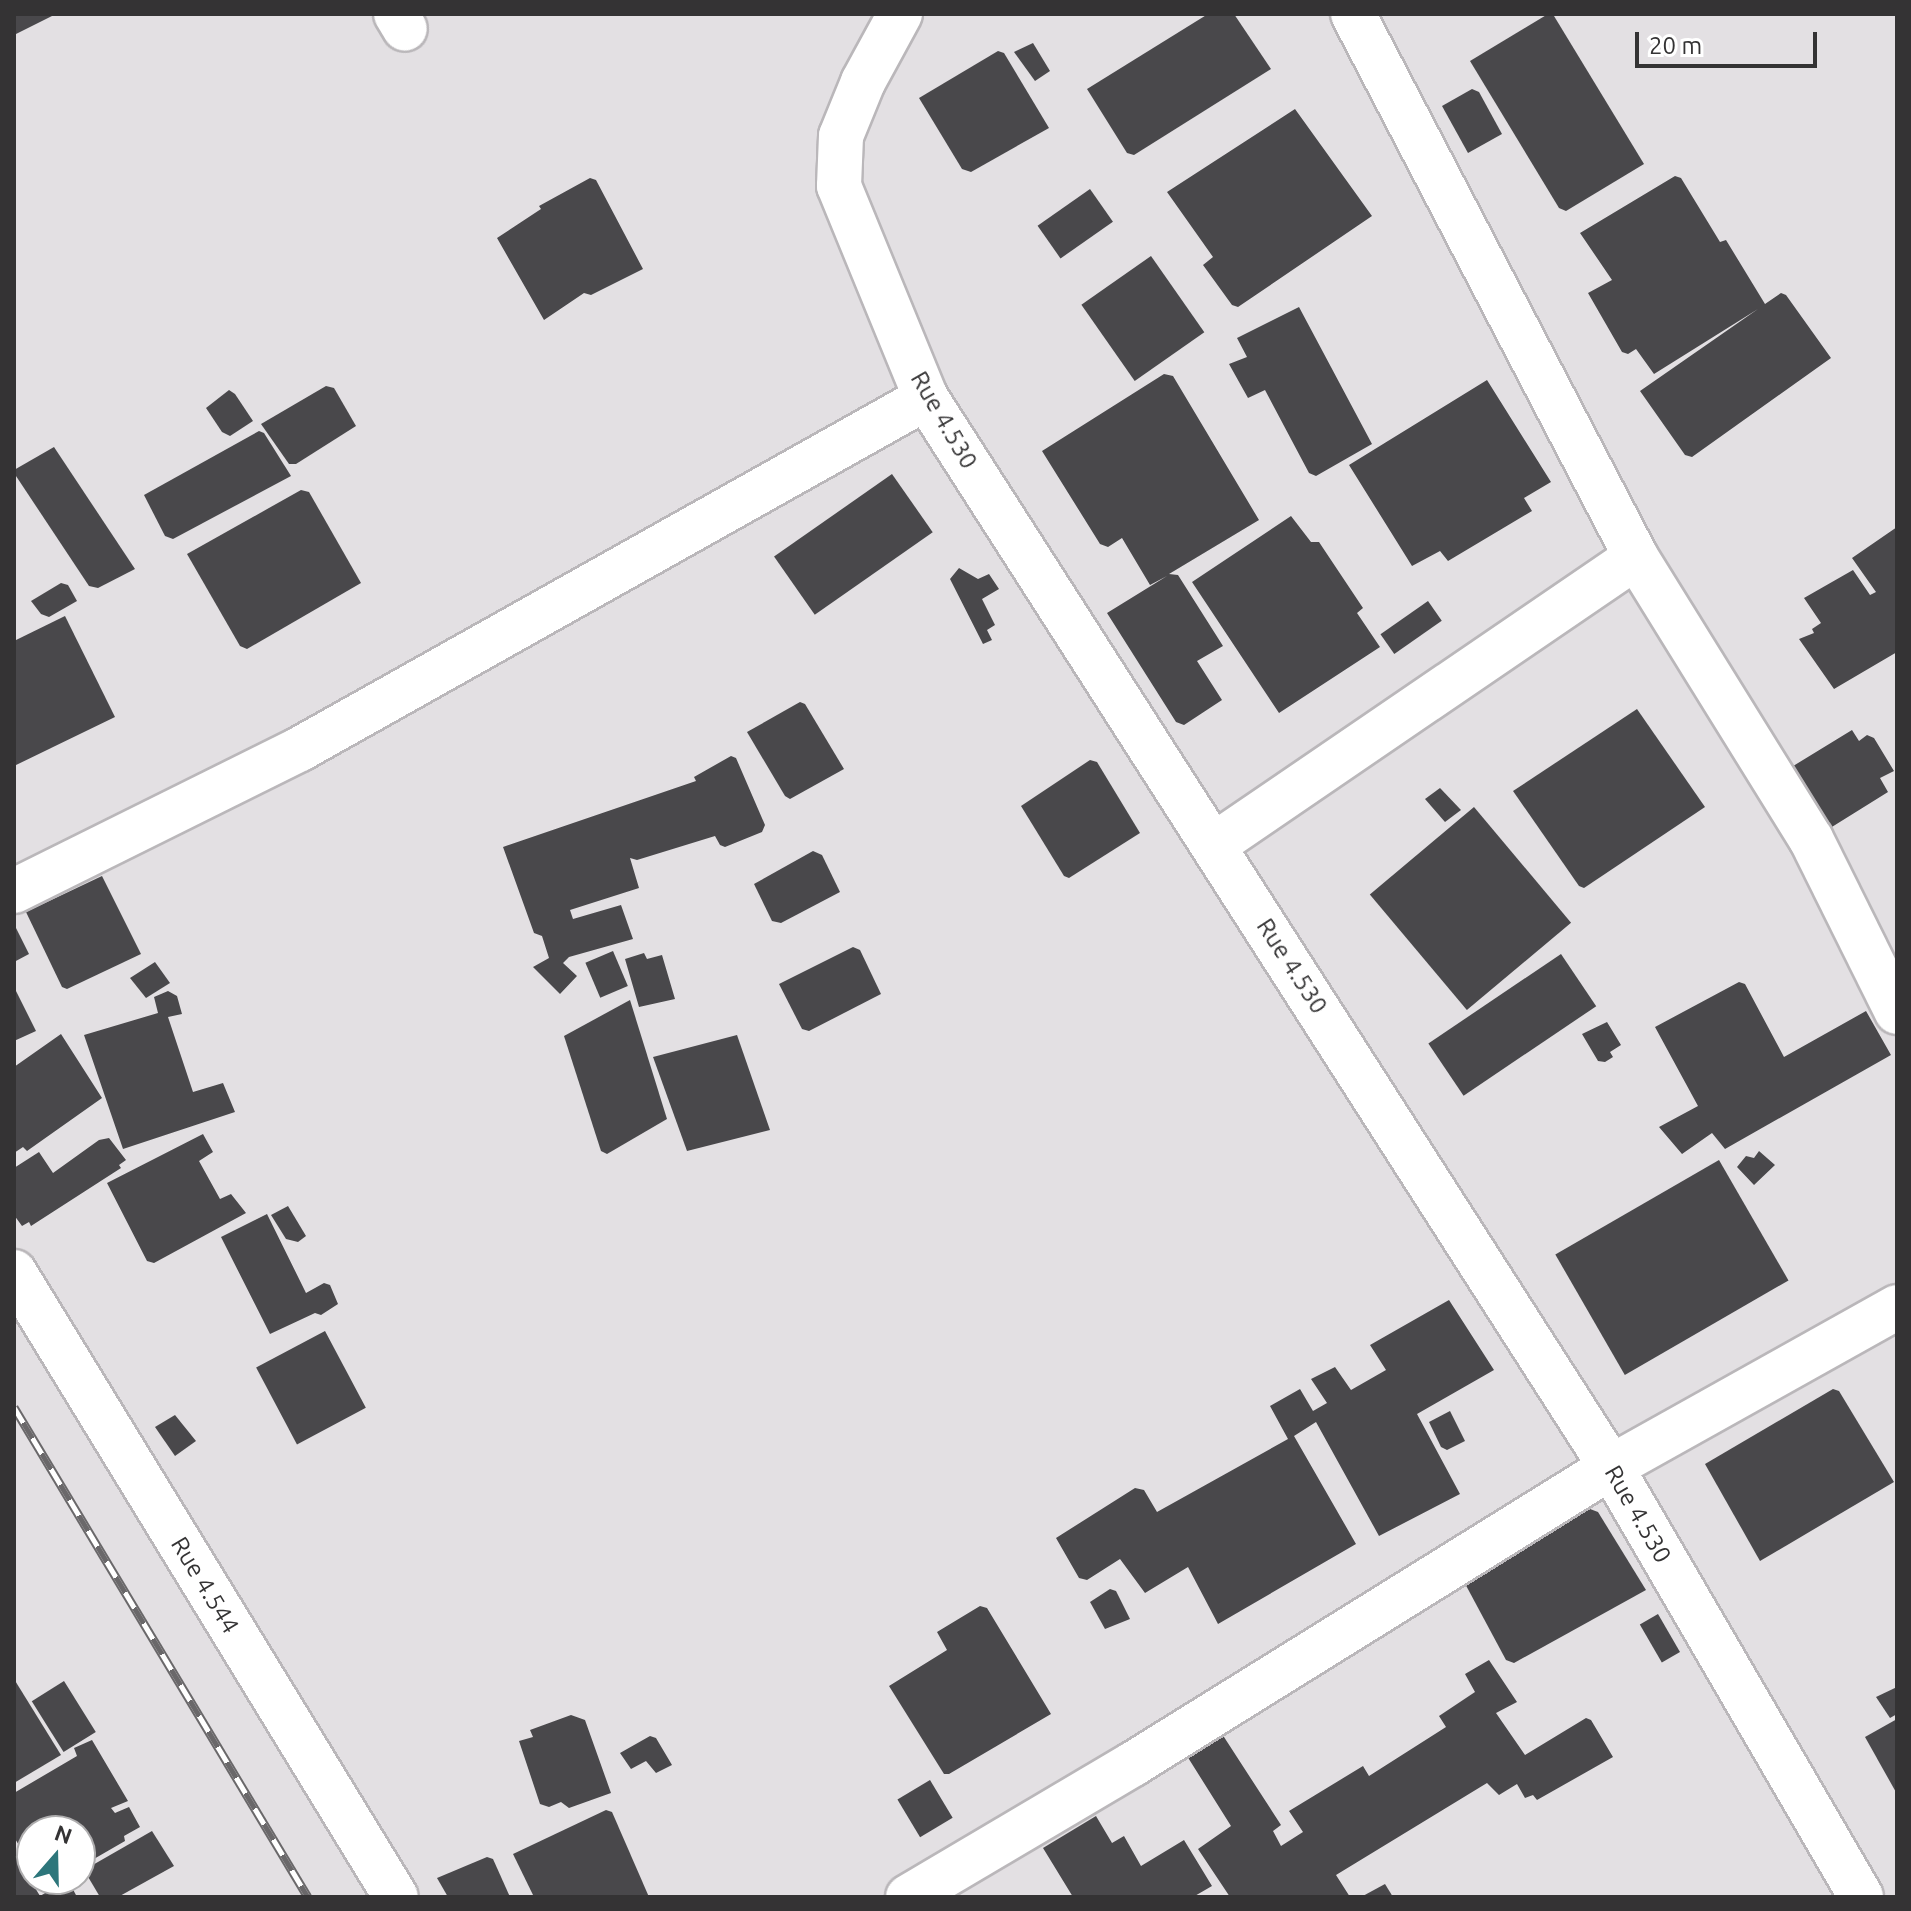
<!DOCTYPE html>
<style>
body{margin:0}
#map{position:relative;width:1911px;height:1911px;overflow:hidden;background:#e3e0e3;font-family:Ubuntu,sans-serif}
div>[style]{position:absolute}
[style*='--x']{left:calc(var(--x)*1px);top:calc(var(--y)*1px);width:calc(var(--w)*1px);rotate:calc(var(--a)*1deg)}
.building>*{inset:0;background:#49484b;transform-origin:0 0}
.roads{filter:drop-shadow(2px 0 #bab7ba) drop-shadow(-2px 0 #bab7ba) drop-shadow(0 2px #bab7ba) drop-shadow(0 -2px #bab7ba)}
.minor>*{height:44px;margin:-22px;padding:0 22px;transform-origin:22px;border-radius:22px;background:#fff}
.rail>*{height:9px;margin-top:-4.5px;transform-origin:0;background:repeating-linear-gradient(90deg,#fff 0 18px,#6a686a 0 36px);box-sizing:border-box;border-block:2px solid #6a686a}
span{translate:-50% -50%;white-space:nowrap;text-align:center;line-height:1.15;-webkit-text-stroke:8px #fff;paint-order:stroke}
.street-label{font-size:24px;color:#343334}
.frame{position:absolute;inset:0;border:16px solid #343334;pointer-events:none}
.north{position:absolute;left:16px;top:1815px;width:80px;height:80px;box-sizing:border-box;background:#fff;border:2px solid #aeadae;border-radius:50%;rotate:20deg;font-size:22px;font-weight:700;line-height:32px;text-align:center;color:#343334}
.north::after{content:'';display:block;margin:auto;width:28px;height:36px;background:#2d767b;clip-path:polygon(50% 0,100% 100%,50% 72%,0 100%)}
.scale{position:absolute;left:1635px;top:32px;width:182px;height:36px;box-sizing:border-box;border:4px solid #343334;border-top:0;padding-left:10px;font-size:24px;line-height:28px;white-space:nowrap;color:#343334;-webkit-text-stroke:6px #fff;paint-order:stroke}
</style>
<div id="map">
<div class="building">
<div style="clip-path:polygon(14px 14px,56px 14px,14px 35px)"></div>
<div style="clip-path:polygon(1208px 14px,1234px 14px,1271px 69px,1134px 155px,1127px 153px,1087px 89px)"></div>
<div style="clip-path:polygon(1548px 14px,1554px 16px,1644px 164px,1566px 211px,1559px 208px,1470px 61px)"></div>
<div style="clip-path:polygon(1033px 43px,1050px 71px,1035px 81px,1014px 52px)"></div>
<div style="clip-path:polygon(998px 51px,1004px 53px,1049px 128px,971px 172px,962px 169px,919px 98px)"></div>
<div style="clip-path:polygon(1472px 89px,1479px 92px,1502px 134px,1468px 153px,1442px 106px)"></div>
<div style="clip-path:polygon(1295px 109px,1372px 216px,1238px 307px,1232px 305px,1203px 265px,1213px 257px,1167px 192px)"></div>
<div style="clip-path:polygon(1675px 176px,1681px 178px,1720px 242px,1726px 240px,1765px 304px,1781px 293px,1786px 295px,1831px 358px,1692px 457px,1685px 455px,1640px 391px,1758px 309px,1654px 374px,1636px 349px,1628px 354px,1622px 352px,1588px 293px,1612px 280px,1580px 233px)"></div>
<div style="clip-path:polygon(590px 178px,596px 180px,643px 269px,591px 295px,584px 293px,544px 320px,497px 238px,541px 209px,539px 206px)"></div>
<div style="left:1090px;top:189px;width:40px;height:64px;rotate:55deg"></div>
<div style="left:1151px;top:256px;width:93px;height:85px;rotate:55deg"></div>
<div style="clip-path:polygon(1299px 307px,1372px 444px,1316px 476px,1309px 473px,1265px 390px,1248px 398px,1229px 364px,1247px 357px,1237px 338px)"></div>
<div style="clip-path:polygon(1164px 374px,1173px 376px,1259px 520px,1169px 574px,1178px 575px,1223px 646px,1197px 661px,1222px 700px,1184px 725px,1176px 722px,1107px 613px,1167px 576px,1150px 585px,1122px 538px,1108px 547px,1100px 544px,1042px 451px)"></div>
<div style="clip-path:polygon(1487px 380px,1551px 482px,1524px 498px,1532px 511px,1448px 561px,1440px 551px,1412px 566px,1349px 465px)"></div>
<div style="clip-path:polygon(326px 386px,334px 388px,356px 426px,296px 464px,289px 464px,261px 424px)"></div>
<div style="clip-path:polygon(229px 390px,235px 394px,253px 421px,230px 436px,222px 432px,206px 408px)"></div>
<div style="clip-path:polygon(259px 431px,264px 433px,291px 476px,173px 539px,165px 536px,144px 495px)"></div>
<div style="clip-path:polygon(54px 447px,135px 569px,98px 588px,89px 586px,14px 473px,14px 470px)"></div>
<div style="left:892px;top:474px;width:71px;height:144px;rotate:55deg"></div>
<div style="clip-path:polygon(301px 490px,309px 492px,361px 583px,247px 649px,240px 646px,187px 554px)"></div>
<div style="clip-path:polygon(1291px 516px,1311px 542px,1319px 542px,1363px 608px,1357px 613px,1380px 647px,1279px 713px,1192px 582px)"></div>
<div style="clip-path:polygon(1897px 527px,1897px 652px,1834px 689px,1799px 639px,1814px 633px,1812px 629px,1821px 623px,1804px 598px,1853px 570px,1870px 595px,1876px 592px,1852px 558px)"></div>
<div style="clip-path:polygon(959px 568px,978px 579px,989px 574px,999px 589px,982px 599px,995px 625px,987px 630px,992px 640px,983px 644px,950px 579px)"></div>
<div style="clip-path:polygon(61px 583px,68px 585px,77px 601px,49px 617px,41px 614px,31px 601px)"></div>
<div style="left:1428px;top:601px;width:24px;height:58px;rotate:55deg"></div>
<div style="clip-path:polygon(65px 616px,115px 717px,14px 766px,14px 641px)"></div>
<div style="clip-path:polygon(800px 702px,805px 704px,844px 769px,790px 799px,785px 796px,747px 732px)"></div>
<div style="clip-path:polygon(1637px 709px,1705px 807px,1584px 888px,1579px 886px,1513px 791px)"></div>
<div style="clip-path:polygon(1852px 730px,1859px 741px,1867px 735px,1874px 738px,1894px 771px,1880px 778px,1888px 792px,1819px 835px,1785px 771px)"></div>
<div style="clip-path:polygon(731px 756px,736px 758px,765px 825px,762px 832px,725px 847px,720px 845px,715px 836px,637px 860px,630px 858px,639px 888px,570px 910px,573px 919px,621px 905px,633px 939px,569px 957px,563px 963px,577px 976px,560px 994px,533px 967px,549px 958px,542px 936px,534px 933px,503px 847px,696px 781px,694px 777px)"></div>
<div style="clip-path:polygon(1090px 760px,1097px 762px,1140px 833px,1069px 878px,1064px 876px,1021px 806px)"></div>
<div style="clip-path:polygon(1440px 788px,1461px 810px,1445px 822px,1425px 799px)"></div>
<div style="left:1474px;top:807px;width:151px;height:136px;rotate:50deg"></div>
<div style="clip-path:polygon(813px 851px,822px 855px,840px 892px,781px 923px,772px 921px,754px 884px)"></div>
<div style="clip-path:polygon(102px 876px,141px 954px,67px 989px,62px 987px,26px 912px)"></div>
<div style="clip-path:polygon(16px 928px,29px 954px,14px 962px,14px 929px)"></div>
<div style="clip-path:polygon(853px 947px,860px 950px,881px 994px,809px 1031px,802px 1029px,779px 984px)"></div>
<div style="left:613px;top:951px;width:38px;height:30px;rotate:67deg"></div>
<div style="clip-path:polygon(644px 953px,647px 959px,662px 955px,675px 999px,639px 1007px,625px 959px)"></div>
<div style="left:1561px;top:954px;width:63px;height:160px;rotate:56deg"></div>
<div style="clip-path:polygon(155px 962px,170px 983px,146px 998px,130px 978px)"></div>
<div style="clip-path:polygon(1739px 982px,1745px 984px,1784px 1057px,1866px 1011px,1891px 1055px,1725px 1149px,1712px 1133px,1682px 1154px,1659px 1127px,1698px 1106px,1655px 1027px)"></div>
<div style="clip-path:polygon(14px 987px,36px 1031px,14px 1041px)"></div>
<div style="clip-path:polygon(168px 991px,177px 996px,182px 1014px,168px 1017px,193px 1092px,223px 1083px,235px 1112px,123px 1149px,84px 1035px,158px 1013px,154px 997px)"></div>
<div style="clip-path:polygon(630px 1000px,667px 1119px,607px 1154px,601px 1151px,564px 1036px)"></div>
<div style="clip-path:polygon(1607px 1022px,1621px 1045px,1610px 1052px,1613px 1057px,1605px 1062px,1598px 1061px,1582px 1034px)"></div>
<div style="clip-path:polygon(61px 1034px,102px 1098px,27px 1151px,23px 1147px,14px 1153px,14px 1067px)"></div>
<div style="clip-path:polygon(737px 1035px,770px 1130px,687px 1151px,653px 1057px)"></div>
<div style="clip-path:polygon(203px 1134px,213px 1152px,199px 1161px,220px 1199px,231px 1194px,246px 1213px,154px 1263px,147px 1261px,107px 1183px)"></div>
<div style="clip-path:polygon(109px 1138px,126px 1160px,119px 1165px,121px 1168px,31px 1226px,29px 1222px,22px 1226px,14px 1215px,14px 1168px,39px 1152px,53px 1173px,99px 1140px)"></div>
<div style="clip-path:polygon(1759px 1151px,1775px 1165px,1754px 1185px,1737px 1167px,1746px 1156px,1754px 1158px)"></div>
<div style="left:1719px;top:1160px;width:139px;height:189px;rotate:60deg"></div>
<div style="clip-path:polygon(288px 1206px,306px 1236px,298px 1242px,286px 1239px,271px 1215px)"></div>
<div style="clip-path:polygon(267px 1214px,306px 1293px,324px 1283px,330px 1285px,338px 1304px,321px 1315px,315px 1313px,270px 1334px,221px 1237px)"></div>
<div style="clip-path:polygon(1449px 1300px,1494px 1370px,1417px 1414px,1460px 1494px,1379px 1536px,1316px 1422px,1294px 1436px,1356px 1544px,1218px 1624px,1188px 1567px,1145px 1593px,1120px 1559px,1087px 1580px,1079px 1578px,1056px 1538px,1135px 1488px,1144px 1490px,1157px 1512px,1288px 1439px,1270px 1406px,1300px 1389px,1313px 1411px,1327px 1403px,1311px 1379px,1335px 1367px,1351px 1390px,1386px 1370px,1370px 1345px)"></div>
<div style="left:325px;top:1331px;width:87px;height:78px;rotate:62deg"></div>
<div style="clip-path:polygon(1833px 1389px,1839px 1391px,1894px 1482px,1760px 1561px,1705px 1464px)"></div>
<div style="clip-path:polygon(1450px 1411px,1465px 1441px,1447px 1450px,1441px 1447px,1429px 1422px)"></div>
<div style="clip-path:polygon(175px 1415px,196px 1441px,175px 1456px,155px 1427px)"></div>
<div style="clip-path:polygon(1590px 1509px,1598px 1512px,1646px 1590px,1514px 1663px,1506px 1660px,1462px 1578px)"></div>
<div style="clip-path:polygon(1110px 1589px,1116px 1591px,1130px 1619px,1105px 1629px,1090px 1602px)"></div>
<div style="clip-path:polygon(980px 1606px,987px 1608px,1051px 1714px,949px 1774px,944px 1774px,889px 1686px,947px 1650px,937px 1632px)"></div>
<div style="left:1658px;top:1614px;width:44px;height:21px;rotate:60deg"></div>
<div style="clip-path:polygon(1489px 1660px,1517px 1702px,1496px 1713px,1525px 1755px,1586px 1718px,1591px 1720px,1613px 1757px,1537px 1800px,1533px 1795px,1525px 1798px,1517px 1784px,1499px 1795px,1487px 1783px,1336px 1875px,1350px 1897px,1230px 1897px,1198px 1849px,1231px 1826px,1187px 1756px,1217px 1734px,1224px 1737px,1281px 1825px,1273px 1831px,1281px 1846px,1303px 1832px,1289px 1811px,1363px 1766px,1369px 1776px,1446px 1727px,1439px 1716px,1475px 1692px,1465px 1674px)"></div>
<div style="clip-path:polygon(14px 1679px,61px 1755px,14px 1783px)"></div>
<div style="left:64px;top:1681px;width:60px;height:38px;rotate:58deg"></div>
<div style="clip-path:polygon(1897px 1687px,1897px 1714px,1890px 1718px,1876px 1697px)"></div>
<div style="clip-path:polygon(571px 1715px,585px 1720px,611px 1793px,569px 1808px,561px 1802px,549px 1807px,540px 1804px,519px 1741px,533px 1737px,530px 1730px)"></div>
<div style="clip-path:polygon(1897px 1719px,1897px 1794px,1865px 1737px)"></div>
<div style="clip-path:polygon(650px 1736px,656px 1738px,672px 1765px,656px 1773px,646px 1761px,631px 1769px,620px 1753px)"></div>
<div style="clip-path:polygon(92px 1740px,128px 1801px,111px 1808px,115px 1813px,129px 1807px,140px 1827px,124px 1836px,125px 1841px,80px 1867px,80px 1831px,32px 1831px,32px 1867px,14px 1837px,14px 1793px,77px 1756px,74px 1748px)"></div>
<div style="left:930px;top:1780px;width:44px;height:38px;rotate:59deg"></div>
<div style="clip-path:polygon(606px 1810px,612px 1812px,649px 1897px,534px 1897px,513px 1854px)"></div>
<div style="clip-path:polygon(1096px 1816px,1112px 1843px,1124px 1836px,1141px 1866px,1184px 1840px,1212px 1886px,1193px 1897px,1073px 1897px,1043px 1848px)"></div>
<div style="clip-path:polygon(152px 1831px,174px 1866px,118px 1897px,100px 1897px,84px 1870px)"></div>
<div style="clip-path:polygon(14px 1853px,40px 1896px,68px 1880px,77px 1897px,14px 1897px)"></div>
<div style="clip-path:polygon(487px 1857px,493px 1859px,510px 1897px,448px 1897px,437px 1878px)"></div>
<div style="clip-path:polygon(1385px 1884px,1393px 1897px,1361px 1897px)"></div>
</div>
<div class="roads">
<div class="minor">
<div style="--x:396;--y:14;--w:17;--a:59"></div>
<div style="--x:900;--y:14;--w:77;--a:118.6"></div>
<div style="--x:863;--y:82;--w:58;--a:112.2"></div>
<div style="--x:841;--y:136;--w:50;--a:92.3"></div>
<div style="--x:839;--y:186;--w:229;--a:67.7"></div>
<div style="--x:926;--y:398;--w:1270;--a:57.35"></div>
<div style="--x:1611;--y:1467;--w:497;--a:59.8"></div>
<div style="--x:1353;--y:14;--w:612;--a:62.47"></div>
<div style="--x:1636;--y:557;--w:332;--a:58.2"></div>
<div style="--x:1811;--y:839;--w:193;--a:63.6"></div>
<div style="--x:1214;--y:845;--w:511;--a:-34.31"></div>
<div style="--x:14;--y:891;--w:319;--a:-26.4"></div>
<div style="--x:300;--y:749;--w:718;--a:-29.28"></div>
<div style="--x:14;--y:1272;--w:732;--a:58.57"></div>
<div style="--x:908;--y:1897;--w:261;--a:-30.6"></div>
<div style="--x:1133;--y:1764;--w:563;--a:-31.85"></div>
<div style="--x:1611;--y:1467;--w:328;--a:-29.2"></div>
</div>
</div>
<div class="rail">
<div style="--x:14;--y:1407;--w:571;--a:59.04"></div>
</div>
<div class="street-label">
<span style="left:944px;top:420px;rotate:60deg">Rue 4.530</span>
<span style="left:1292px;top:966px;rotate:57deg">Rue 4.530</span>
<span style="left:1638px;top:1514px;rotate:60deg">Rue 4.530</span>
<span style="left:205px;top:1585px;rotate:59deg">Rue 4.544</span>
</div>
<div class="frame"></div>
<div class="north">N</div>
<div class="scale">20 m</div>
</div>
